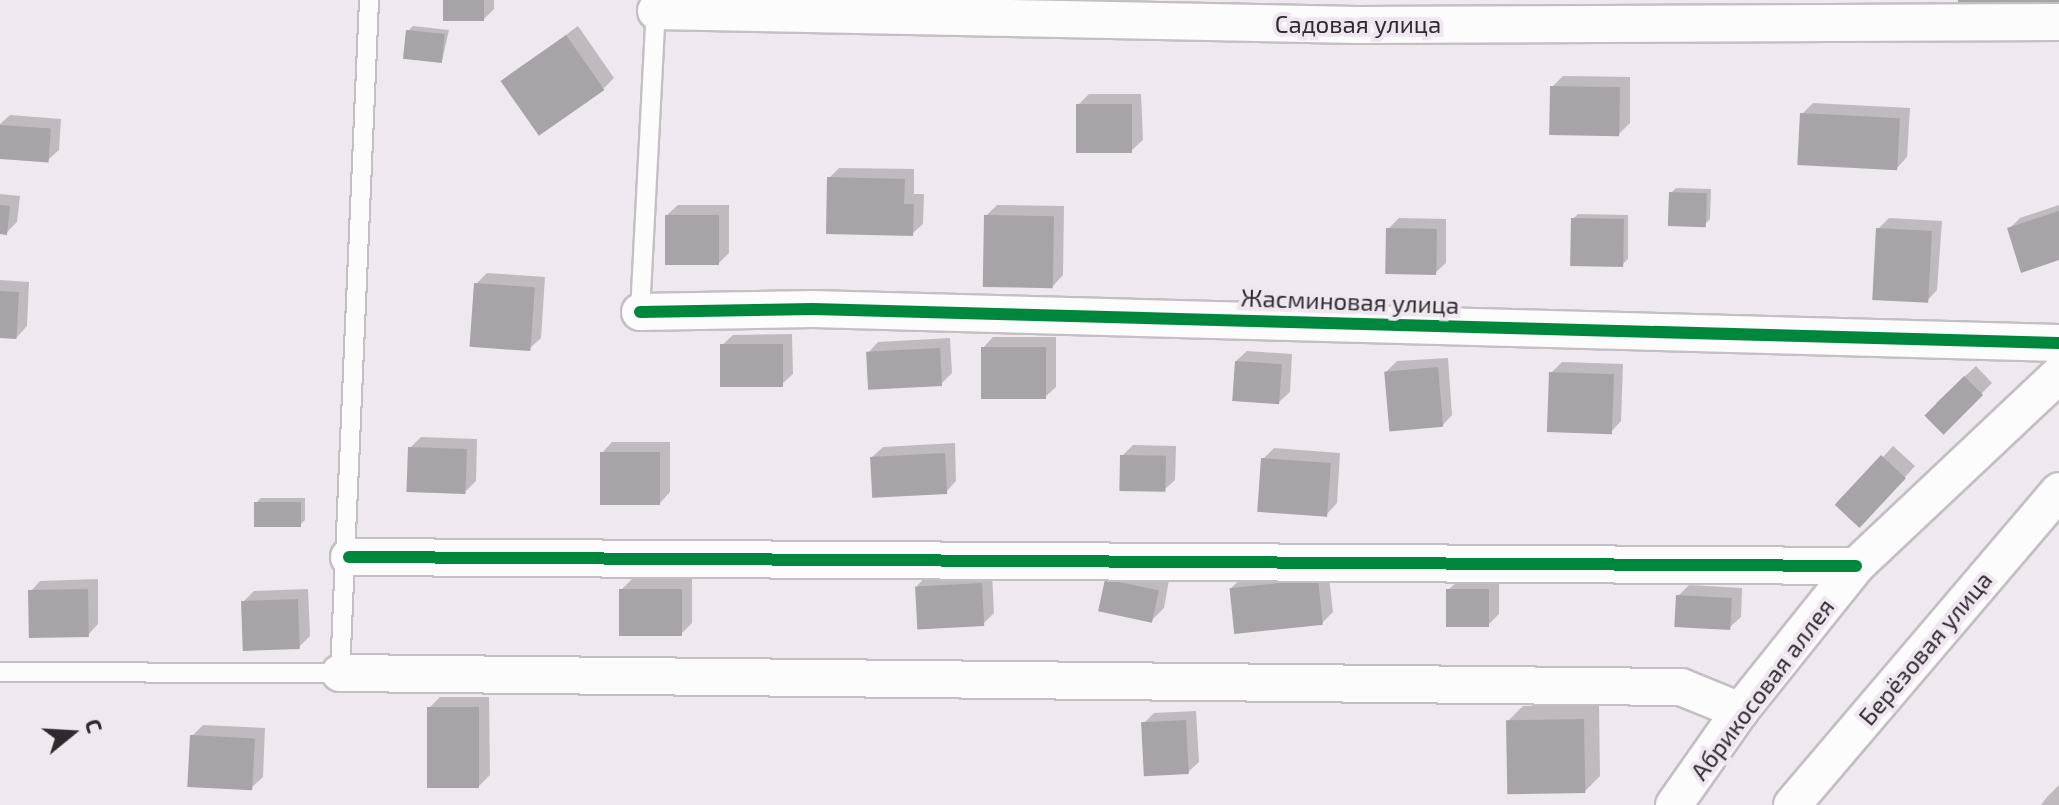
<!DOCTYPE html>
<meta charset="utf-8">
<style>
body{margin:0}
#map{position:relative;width:2059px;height:805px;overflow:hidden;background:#eee9ee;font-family:"Exo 2",sans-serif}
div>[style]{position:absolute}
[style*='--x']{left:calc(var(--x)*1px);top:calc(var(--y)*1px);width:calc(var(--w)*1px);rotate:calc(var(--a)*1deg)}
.shadow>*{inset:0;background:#0003}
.building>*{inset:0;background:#a7a4a7;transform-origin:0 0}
.roads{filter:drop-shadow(2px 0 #c3bfc3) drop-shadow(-2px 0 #c3bfc3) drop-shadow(0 2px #c3bfc3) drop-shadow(0 -2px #c3bfc3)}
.lane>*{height:18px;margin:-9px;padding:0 9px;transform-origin:9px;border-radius:9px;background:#fcfcfc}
.street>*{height:36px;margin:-18px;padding:0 18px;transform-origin:18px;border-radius:18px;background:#fcfcfc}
.cycleway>*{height:12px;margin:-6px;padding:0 6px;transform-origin:6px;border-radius:6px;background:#00873e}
span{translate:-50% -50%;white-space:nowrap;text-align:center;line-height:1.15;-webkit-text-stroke:8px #efe7f0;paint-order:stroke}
.street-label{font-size:24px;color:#2e2b2f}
.north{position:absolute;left:32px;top:693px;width:80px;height:80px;-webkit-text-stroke:6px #efe7f0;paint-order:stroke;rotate:72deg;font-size:22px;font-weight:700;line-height:32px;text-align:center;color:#2e2b2f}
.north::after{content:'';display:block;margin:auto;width:28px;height:36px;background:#2e2b2f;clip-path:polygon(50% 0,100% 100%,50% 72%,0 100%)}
</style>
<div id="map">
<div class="shadow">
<div style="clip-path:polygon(445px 0,494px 0,494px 9px,483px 20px)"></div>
<div style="clip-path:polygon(413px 26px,449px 30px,442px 61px,408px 31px)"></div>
<div style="clip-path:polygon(578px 26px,614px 78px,604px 88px,504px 81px)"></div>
<div style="clip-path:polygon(1563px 76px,1630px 77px,1630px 123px,1619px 134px,1552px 87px)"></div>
<div style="clip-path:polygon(1089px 94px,1141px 94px,1143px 140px,1132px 150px,1078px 105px)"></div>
<div style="clip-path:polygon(1813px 103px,1910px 108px,1907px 157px,1897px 168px,1802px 114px)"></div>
<div style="clip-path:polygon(10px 115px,61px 119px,59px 150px,48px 160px,0 157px,0 124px)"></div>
<div style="clip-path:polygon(839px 168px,914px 169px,914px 194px,924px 194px,923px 224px,912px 234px,829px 178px)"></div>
<div style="clip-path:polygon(1676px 188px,1711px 189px,1710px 219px,1705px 224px,1671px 193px)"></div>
<div style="clip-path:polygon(0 194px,20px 196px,17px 222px,6px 233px,0 232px)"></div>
<div style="clip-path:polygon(678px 205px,729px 205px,729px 253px,718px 264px,667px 215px)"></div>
<div style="clip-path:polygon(997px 205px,1064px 206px,1063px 275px,1053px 286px,986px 216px)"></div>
<div style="clip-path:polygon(2059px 205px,2059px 258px,2009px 229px,2020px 218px)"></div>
<div style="clip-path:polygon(1578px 214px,1628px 215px,1628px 259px,1623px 264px,1573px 219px)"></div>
<div style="clip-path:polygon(1399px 218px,1446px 219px,1446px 263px,1435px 273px,1388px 229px)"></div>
<div style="clip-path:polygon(1889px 218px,1942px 221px,1937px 290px,1927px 301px,1878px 229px)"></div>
<div style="clip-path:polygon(487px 273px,545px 277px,541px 338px,530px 348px,476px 284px)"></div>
<div style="clip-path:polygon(0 280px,29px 282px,27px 326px,17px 337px,0 336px)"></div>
<div style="clip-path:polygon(792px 334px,793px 374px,782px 384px,722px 345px,733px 335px)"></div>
<div style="clip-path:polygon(993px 337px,1056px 337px,1056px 387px,1045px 397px,983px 348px)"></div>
<div style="clip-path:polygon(950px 338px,952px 373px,941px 384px,868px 353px,878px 342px)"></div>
<div style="clip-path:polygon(1247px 351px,1292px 354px,1290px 392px,1279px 402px,1236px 361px)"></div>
<div style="clip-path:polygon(1448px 358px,1452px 415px,1442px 426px,1386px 372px,1397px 361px)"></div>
<div style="clip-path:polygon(1562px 362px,1623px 364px,1621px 421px,1611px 432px,1551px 373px)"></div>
<div style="clip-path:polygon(1976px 366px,1992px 383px,1981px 394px,1936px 403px)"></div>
<div style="clip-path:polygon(421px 437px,477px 439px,476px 481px,465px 492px,410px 448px)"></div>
<div style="clip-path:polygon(612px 442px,670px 442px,670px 492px,660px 503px,602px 453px)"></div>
<div style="clip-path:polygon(955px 443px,956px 481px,946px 492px,872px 457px,883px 447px)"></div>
<div style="clip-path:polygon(1133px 445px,1176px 446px,1175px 480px,1164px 490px,1122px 456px)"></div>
<div style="clip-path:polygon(1893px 446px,1915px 466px,1871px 515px,1839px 506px)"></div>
<div style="clip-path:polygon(1274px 448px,1340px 453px,1337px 503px,1327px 514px,1263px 459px)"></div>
<div style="clip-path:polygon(261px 498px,305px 498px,305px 520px,300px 525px,256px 503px)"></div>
<div style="clip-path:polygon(1328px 569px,1333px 612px,1322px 623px,1231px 588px,1242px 578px)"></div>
<div style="clip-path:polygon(1117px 570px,1169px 580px,1164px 608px,1153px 619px,1107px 580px)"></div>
<div style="clip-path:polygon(992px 573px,994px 613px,983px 624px,917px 586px,927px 575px)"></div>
<div style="clip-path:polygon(98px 579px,98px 624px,88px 635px,30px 592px,40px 581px)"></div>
<div style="clip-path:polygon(632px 579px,692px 579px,692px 623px,681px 634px,621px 590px)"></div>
<div style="clip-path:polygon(1499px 579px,1499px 614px,1489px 624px,1448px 590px,1459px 580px)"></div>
<div style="clip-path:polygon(1689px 585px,1742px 588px,1741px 617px,1730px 627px,1678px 596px)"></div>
<div style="clip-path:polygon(308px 589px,310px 636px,299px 647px,243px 602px,254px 591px)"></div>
<div style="clip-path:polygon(440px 697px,489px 697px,490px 775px,479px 786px,429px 708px)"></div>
<div style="clip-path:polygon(1599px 704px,1600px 776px,1585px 791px,1508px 721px,1523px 706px)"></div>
<div style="clip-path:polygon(1196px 711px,1199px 762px,1188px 772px,1143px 724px,1154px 713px)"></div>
<div style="clip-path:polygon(203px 725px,265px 728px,263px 777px,252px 787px,192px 736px)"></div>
<div style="clip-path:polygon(2059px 785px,2059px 805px,2041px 805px,2047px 797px)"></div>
</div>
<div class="building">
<div style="left:443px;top:0;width:41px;height:21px"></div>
<div style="clip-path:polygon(1958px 0,2059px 0,2059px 13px,1959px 15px)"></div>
<div style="left:406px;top:30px;width:39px;height:29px;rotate:6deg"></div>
<div style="left:566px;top:35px;width:67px;height:80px;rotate:55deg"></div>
<div style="left:1550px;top:86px;width:70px;height:49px;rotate:1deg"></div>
<div style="left:1076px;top:104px;width:56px;height:49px"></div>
<div style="left:1800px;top:113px;width:100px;height:52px;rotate:3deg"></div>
<div style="left:0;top:125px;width:51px;height:34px;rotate:4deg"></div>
<div style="clip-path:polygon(827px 177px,905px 179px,904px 204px,914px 204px,913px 236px,826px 234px)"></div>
<div style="left:1669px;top:192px;width:38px;height:34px;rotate:2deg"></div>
<div style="clip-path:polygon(0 205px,10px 206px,7px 235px,0 234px)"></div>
<div style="clip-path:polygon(2059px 211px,2059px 260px,2021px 273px,2007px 228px)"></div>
<div style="left:665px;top:215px;width:54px;height:50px"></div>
<div style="left:984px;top:215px;width:70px;height:72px;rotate:1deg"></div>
<div style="left:1571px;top:218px;width:53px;height:48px;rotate:1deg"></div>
<div style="left:1386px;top:228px;width:51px;height:46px;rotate:1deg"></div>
<div style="left:1876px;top:228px;width:56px;height:72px;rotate:3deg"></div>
<div style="left:474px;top:283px;width:61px;height:64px;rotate:4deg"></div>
<div style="left:0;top:291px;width:19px;height:47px;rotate:3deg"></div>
<div style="left:720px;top:344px;width:63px;height:43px"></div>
<div style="left:981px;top:347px;width:65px;height:52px"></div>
<div style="left:940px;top:348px;width:38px;height:74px;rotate:87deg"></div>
<div style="left:1235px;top:361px;width:47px;height:40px;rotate:4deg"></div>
<div style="left:1438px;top:367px;width:60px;height:54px;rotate:85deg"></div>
<div style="left:1549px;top:372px;width:65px;height:60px;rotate:2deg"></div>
<div style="left:1964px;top:376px;width:27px;height:56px;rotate:45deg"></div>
<div style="left:408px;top:447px;width:59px;height:45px;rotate:2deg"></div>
<div style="left:600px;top:452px;width:60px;height:53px"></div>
<div style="left:945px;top:453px;width:41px;height:75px;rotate:87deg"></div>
<div style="left:1120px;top:455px;width:46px;height:36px;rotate:1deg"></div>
<div style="left:1881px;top:455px;width:34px;height:68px;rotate:43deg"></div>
<div style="left:1261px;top:458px;width:70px;height:54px;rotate:4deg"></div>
<div style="left:254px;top:502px;width:47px;height:25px"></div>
<div style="left:1105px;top:579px;width:55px;height:33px;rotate:12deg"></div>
<div style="left:1318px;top:579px;width:46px;height:89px;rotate:84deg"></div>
<div style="left:982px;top:583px;width:43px;height:67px;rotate:87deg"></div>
<div style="left:88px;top:589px;width:48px;height:60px;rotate:89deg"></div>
<div style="left:619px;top:589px;width:63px;height:47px"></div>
<div style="left:1446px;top:589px;width:43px;height:38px"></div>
<div style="left:1676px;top:595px;width:56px;height:32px;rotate:3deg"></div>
<div style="left:298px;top:599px;width:50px;height:57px;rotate:88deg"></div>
<div style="left:427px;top:707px;width:52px;height:81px"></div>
<div style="left:1584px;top:719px;width:74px;height:78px;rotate:89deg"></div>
<div style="left:1186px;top:720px;width:54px;height:45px;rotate:87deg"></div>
<div style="left:190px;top:735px;width:65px;height:52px;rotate:3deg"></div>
</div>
<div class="roads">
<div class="lane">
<div style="--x:640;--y:312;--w:305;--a:-87"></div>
<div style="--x:0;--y:672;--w:340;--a:0.2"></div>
<div style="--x:340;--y:673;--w:674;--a:-87.53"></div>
</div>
<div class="street">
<div style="--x:656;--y:11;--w:701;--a:1.14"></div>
<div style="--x:1357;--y:25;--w:702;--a:-0.24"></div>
<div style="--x:640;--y:312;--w:173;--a:-1"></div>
<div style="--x:813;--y:309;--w:1246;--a:1.56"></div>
<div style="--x:349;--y:557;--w:1507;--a:0.34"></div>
<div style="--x:340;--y:673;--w:1341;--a:0.6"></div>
<div style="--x:1681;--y:687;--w:64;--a:22.1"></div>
<div style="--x:1674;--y:805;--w:115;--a:-54.9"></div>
<div style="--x:1740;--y:711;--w:186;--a:-51.3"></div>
<div style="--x:1856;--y:566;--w:279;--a:-43.3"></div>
<div style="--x:1792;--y:805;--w:412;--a:-49.6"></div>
</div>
</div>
<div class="cycleway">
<div style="--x:640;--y:312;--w:173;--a:-1"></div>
<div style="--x:813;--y:309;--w:1246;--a:1.56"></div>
<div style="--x:349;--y:557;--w:1507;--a:0.34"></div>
</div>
<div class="street-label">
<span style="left:1358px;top:24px">Садовая улица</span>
<span style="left:1350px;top:301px;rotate:2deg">Жасминовая улица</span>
<span style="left:1925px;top:648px;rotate:-50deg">Берёзовая улица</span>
<span style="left:1762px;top:689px;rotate:-53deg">Абрикосовая аллея</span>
</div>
<div class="north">С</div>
</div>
